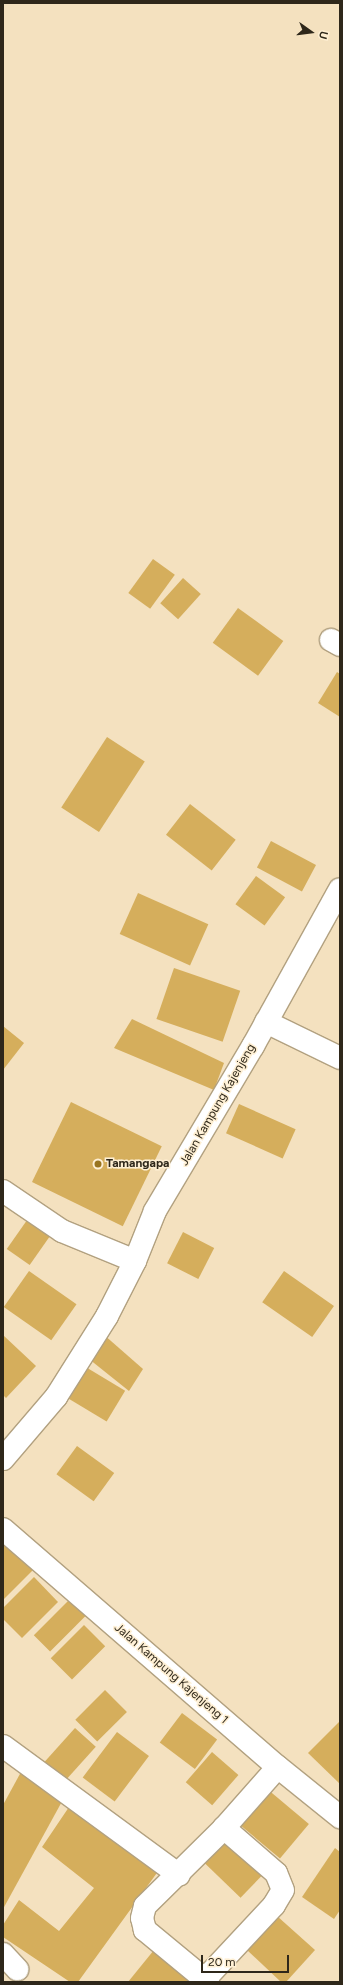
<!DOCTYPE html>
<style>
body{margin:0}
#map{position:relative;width:343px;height:1985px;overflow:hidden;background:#f4e1bf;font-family:Figtree,sans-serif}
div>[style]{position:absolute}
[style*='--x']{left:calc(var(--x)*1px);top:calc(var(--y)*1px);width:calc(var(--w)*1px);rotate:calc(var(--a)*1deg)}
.building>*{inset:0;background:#d5ae5c;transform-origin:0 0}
.roads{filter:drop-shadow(1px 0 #b2a180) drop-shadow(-1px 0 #b2a180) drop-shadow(0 1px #b2a180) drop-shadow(0 -1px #b2a180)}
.minor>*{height:22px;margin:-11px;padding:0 11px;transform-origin:11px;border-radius:11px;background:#fff}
.dots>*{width:11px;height:11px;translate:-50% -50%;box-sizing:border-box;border:2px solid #feefd3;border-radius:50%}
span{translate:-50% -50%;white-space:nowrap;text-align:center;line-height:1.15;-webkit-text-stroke:3px #feefd3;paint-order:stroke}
.street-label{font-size:12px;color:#2e271a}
.poi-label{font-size:12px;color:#2e271a;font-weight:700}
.left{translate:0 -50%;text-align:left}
.frame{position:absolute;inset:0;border:4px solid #2e271a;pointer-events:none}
.north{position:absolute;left:291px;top:12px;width:40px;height:40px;-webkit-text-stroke:3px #feefd3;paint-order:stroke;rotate:104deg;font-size:11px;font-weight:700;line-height:16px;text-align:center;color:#2e271a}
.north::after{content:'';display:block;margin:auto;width:14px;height:18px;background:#2e271a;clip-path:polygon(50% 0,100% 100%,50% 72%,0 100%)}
.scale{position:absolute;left:201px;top:1955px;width:88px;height:18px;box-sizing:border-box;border:2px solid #2e271a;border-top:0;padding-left:5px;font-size:12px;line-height:14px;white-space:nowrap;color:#2e271a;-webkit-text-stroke:3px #feefd3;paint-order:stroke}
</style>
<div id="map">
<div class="building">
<div style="left:153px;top:559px;width:27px;height:42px;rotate:36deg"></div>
<div style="left:183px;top:578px;width:24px;height:34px;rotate:42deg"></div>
<div style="left:238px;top:608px;width:56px;height:43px;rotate:36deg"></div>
<div style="clip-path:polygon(337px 672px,340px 674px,340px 717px,318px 703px)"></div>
<div style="left:107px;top:737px;width:45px;height:84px;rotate:33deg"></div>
<div style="left:190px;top:804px;width:58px;height:39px;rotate:38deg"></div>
<div style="left:271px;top:841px;width:51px;height:30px;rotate:28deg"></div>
<div style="left:256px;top:876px;width:36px;height:35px;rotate:36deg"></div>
<div style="left:138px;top:893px;width:77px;height:45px;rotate:24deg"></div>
<div style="left:174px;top:968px;width:70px;height:54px;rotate:19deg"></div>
<div style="clip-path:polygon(132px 1019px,224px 1063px,214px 1090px,114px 1048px)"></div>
<div style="clip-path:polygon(3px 1026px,24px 1043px,3px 1070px)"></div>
<div style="left:71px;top:1102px;width:101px;height:89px;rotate:26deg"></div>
<div style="left:239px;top:1104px;width:62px;height:32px;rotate:24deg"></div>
<div style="left:32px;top:1213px;width:28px;height:44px;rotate:35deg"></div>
<div style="left:183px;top:1232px;width:35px;height:35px;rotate:27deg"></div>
<div style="left:29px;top:1271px;width:58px;height:44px;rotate:35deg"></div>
<div style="left:284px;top:1271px;width:61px;height:38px;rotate:35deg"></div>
<div style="clip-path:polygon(103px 1334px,143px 1369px,129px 1391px,89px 1359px)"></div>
<div style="clip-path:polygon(3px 1335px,36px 1366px,6px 1398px,3px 1395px)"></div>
<div style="left:84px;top:1366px;width:48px;height:36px;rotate:31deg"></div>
<div style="left:77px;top:1446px;width:46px;height:35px;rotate:36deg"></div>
<div style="clip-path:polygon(3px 1534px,36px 1567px,3px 1600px)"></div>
<div style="clip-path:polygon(34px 1577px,58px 1602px,22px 1638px,3px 1619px,3px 1608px)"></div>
<div style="left:72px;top:1597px;width:23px;height:54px;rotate:45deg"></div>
<div style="left:84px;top:1625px;width:30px;height:47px;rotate:45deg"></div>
<div style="left:105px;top:1690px;width:31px;height:42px;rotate:45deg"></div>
<div style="left:182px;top:1713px;width:44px;height:37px;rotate:37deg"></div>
<div style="clip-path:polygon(340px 1721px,340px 1784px,308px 1753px)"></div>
<div style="left:75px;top:1728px;width:28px;height:46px;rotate:42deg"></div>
<div style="left:117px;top:1732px;width:40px;height:57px;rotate:37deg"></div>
<div style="left:212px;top:1752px;width:35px;height:40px;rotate:41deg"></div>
<div style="clip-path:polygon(21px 1772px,65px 1796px,3px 1909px,3px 1805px)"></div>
<div style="left:266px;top:1788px;width:56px;height:45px;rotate:40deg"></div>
<div style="clip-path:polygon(69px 1807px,159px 1870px,78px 1982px,70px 1982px,3px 1937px,3px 1925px,19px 1900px,59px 1931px,94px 1888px,42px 1847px)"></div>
<div style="left:226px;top:1835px;width:54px;height:35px;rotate:44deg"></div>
<div style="clip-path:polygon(335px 1848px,340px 1852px,340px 1910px,334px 1919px,302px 1897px)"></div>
<div style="clip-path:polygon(277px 1916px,315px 1950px,286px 1982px,281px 1982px,247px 1950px)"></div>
<div style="clip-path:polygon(154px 1950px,193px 1982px,128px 1982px)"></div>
</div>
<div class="roads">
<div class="minor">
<div style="--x:331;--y:640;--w:10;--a:29"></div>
<div style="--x:266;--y:1022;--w:82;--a:25.9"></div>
<div style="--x:3;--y:1191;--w:71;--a:34.1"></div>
<div style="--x:62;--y:1231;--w:79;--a:22.3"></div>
<div style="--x:3;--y:1459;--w:82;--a:-49.5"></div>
<div style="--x:56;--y:1397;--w:96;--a:-57.8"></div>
<div style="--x:107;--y:1316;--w:62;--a:-63"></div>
<div style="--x:135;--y:1261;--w:54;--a:-68.2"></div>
<div style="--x:155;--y:1211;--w:192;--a:-59.3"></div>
<div style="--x:253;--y:1046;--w:179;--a:-61"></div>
<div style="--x:3;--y:1529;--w:364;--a:40.9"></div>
<div style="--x:278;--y:1767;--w:80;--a:38.9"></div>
<div style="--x:3;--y:1746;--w:218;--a:36.2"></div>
<div style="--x:3;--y:1954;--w:21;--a:47"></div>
<div style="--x:205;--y:1979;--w:101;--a:-47"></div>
<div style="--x:274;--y:1905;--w:17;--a:-59"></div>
<div style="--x:283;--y:1890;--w:18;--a:-112"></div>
<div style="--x:276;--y:1873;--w:69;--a:-139.1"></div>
<div style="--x:208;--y:1982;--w:82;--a:-140.5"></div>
<div style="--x:145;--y:1930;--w:12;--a:-104"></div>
<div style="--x:142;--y:1918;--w:12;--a:-76"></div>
<div style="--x:145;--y:1906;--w:111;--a:-44.6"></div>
<div style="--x:224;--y:1828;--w:81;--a:-48.5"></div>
</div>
</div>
<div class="dots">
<div style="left:98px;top:1164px;background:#99741f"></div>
</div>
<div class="street-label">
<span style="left:218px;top:1105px;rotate:-60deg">Jalan Kampung Kajenjeng</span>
<span style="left:171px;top:1674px;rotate:41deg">Jalan Kampung Kajenjeng 1</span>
</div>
<div class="poi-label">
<span class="left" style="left:106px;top:1164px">Tamangapa</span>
</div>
<div class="frame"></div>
<div class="north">U</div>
<div class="scale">20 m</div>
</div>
